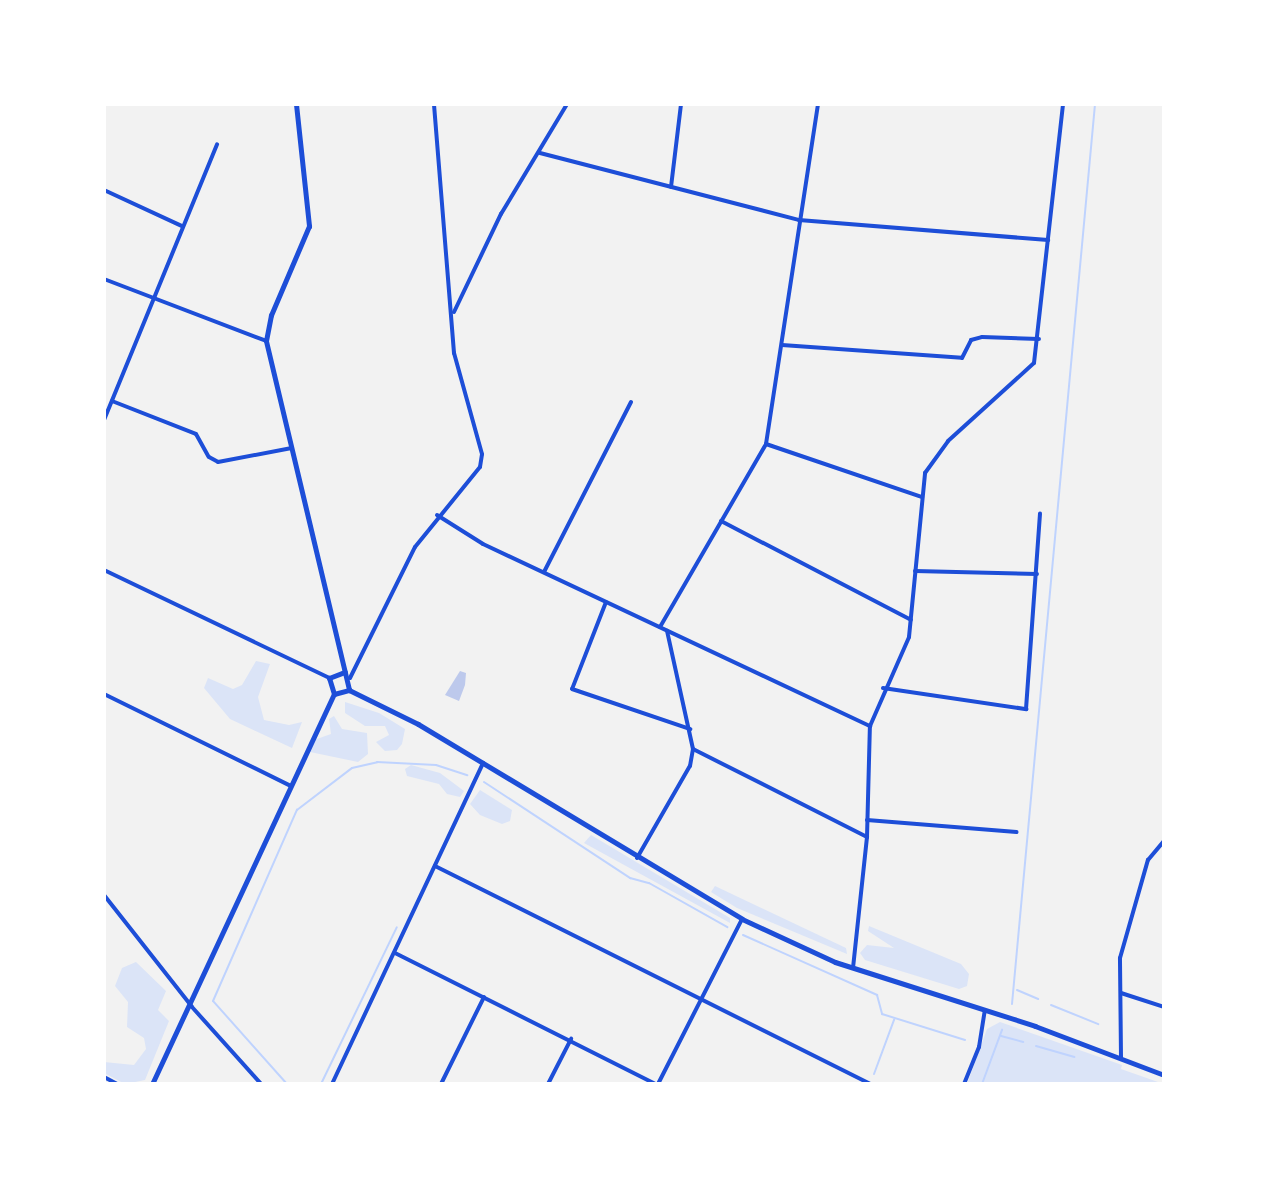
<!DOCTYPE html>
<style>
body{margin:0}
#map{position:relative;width:1268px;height:1188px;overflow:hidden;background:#f2f2f2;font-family:"Fira Sans Condensed",sans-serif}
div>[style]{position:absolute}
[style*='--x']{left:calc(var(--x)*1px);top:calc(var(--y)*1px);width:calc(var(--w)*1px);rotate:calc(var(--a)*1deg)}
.green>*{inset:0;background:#dbe4f7}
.stream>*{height:2px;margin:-1px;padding:0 1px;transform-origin:1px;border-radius:1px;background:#bfd3fe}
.building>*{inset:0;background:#bdc9ec}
.minor>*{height:4px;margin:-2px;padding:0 2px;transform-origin:2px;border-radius:2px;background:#1d4ed8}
.tertiary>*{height:5px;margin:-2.5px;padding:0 2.5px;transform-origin:2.5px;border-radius:2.5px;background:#1d4ed8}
span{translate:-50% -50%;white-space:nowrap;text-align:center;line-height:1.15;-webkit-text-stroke:7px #fff;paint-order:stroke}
.frame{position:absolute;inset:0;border:106px solid #fff;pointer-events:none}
</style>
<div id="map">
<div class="green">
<div style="clip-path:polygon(256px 661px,270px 664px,258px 697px,264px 720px,289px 725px,302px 722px,292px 748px,230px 719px,204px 688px,208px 678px,233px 689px,242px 685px)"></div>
<div style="clip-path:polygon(345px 702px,379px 713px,405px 729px,402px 744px,397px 750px,385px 751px,376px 742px,389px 735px,385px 726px,365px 726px,345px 713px)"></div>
<div style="clip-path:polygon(334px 716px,342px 729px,367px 733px,368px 754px,358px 762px,310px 752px,314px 740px,331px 734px,329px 719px)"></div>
<div style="clip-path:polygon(411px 765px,440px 773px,464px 791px,460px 797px,447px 794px,439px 784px,407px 776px,405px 769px)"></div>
<div style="clip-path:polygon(480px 790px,512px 810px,510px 821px,502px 824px,480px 815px,470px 804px)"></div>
<div style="clip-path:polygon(591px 835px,730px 918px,730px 923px,584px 843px)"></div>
<div style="clip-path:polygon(715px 886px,846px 948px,847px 954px,737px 908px,711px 892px)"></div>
<div style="clip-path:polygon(869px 926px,961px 964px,969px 974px,967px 986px,959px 989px,865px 960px,860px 953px,867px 945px,894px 948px,868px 931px)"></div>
<div style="clip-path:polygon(136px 962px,166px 991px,158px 1010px,169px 1021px,145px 1080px,125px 1084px,104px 1073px,104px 1062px,134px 1065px,146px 1049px,144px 1038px,127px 1027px,128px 1002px,115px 986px,122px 968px)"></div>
<div style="clip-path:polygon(1000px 1022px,1122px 1065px,1121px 1069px,1158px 1082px,967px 1084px,987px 1029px)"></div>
</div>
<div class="stream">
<div style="--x:484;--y:782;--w:175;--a:33.3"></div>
<div style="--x:630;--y:878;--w:20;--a:15"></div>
<div style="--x:649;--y:883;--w:90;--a:29.4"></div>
<div style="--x:743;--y:935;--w:147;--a:24.1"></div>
<div style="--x:877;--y:995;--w:20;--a:75"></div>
<div style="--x:882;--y:1014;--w:87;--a:17.4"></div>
<div style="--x:1017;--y:990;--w:23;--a:23"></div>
<div style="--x:1012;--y:1004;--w:904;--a:-84.73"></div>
<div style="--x:1051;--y:1005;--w:51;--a:22"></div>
<div style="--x:1001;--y:1036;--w:23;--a:15"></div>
<div style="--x:1036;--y:1046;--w:40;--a:16"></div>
<div style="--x:874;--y:1074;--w:58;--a:-69.7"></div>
<div style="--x:287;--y:1084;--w:111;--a:-131.7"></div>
<div style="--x:213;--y:1001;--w:209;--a:-66.3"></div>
<div style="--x:297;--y:810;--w:69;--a:-37.4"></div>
<div style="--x:352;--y:768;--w:26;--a:-13"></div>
<div style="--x:377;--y:762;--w:59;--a:2.9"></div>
<div style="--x:436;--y:765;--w:33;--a:18"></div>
<div style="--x:321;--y:1084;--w:174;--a:-64.2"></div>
<div style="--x:982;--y:1084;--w:58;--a:-69.7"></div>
</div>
<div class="building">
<div style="clip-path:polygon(460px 671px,466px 673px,465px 685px,459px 701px,445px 695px)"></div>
</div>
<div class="minor">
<div style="--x:540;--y:153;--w:268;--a:14.5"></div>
<div style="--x:799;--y:220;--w:250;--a:4.6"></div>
<div style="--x:671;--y:187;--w:84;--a:-83.1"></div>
<div style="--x:104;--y:190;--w:86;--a:24.8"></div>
<div style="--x:104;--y:279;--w:173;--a:20.9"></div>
<div style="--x:454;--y:312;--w:109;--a:-64.4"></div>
<div style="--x:501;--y:214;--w:128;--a:-59"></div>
<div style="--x:782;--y:345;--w:180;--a:4.1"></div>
<div style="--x:962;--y:358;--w:20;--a:-63"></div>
<div style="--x:971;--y:340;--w:11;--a:-15"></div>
<div style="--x:982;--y:337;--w:57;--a:2"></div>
<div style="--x:112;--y:401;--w:90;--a:21.4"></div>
<div style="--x:196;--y:434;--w:26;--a:61"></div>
<div style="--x:209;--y:457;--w:10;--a:29"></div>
<div style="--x:218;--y:462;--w:75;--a:-10.7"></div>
<div style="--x:104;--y:420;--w:298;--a:-67.7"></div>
<div style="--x:766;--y:444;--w:165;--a:18.8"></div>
<div style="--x:437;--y:515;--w:54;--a:32.2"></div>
<div style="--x:483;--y:544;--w:428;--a:25.2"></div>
<div style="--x:721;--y:521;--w:214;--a:27.5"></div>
<div style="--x:104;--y:570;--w:250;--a:25.6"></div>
<div style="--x:915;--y:571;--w:122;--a:1.4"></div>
<div style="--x:544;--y:572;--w:191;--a:-62.9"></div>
<div style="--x:606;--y:602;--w:93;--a:111.3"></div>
<div style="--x:572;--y:689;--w:125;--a:18.7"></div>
<div style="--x:660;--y:627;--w:211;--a:-59.9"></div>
<div style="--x:766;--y:444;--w:344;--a:-81.3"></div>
<div style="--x:350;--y:678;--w:146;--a:-63.6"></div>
<div style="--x:415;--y:547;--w:103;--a:-50.9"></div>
<div style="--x:480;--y:467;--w:13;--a:-81"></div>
<div style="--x:482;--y:454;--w:105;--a:-105.5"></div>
<div style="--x:454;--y:353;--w:250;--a:-94.6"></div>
<div style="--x:883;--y:688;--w:145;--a:8.4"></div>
<div style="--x:1026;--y:709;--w:196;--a:-85.9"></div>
<div style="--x:104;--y:694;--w:208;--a:26.2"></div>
<div style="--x:693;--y:749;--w:195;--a:26.8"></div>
<div style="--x:867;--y:820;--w:150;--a:4.6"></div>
<div style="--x:637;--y:858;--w:106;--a:-60.1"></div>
<div style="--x:690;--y:766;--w:17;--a:-80"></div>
<div style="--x:693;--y:749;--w:121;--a:-102.4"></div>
<div style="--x:435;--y:866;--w:487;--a:26.6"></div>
<div style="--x:104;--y:895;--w:142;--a:51.8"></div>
<div style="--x:192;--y:1007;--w:103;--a:48.1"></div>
<div style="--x:395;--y:953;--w:291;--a:26.7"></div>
<div style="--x:853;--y:968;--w:132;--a:-83.9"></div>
<div style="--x:867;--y:837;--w:111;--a:-88.5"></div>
<div style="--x:870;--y:726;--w:97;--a:-66.3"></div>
<div style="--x:909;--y:637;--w:165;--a:-84.4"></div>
<div style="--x:925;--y:473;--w:39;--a:-54"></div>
<div style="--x:948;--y:441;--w:116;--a:-42.2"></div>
<div style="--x:1034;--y:363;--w:261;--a:-83.6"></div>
<div style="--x:1121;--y:993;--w:45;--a:18"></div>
<div style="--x:1121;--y:1057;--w:99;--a:-90.6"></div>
<div style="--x:1120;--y:958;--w:102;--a:-74.1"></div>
<div style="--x:1148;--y:860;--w:25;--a:-50"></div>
<div style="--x:104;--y:1077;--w:15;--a:28"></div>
<div style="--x:332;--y:1084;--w:355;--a:-64.8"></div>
<div style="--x:441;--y:1084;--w:97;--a:-63.7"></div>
<div style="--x:548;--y:1084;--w:51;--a:-62.9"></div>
<div style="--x:658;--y:1084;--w:185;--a:-63"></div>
<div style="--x:964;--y:1084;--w:40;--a:-68"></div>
<div style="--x:979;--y:1047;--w:37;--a:-81"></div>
</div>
<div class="tertiary">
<div style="--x:296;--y:104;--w:123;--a:83.9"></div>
<div style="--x:309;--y:226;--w:97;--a:113.1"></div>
<div style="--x:271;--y:315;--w:26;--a:101"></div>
<div style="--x:266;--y:341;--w:359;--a:76.6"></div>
<div style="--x:349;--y:690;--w:77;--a:26.2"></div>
<div style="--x:418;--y:724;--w:378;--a:31"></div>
<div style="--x:742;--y:919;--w:102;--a:24.8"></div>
<div style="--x:835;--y:962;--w:210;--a:17.7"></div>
<div style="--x:1035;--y:1026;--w:138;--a:20.8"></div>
<div style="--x:334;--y:694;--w:17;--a:-107"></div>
<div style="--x:329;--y:678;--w:17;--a:-21"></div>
<div style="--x:334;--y:694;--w:16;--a:-15"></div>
<div style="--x:152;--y:1084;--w:430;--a:-65"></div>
</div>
<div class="frame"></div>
</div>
